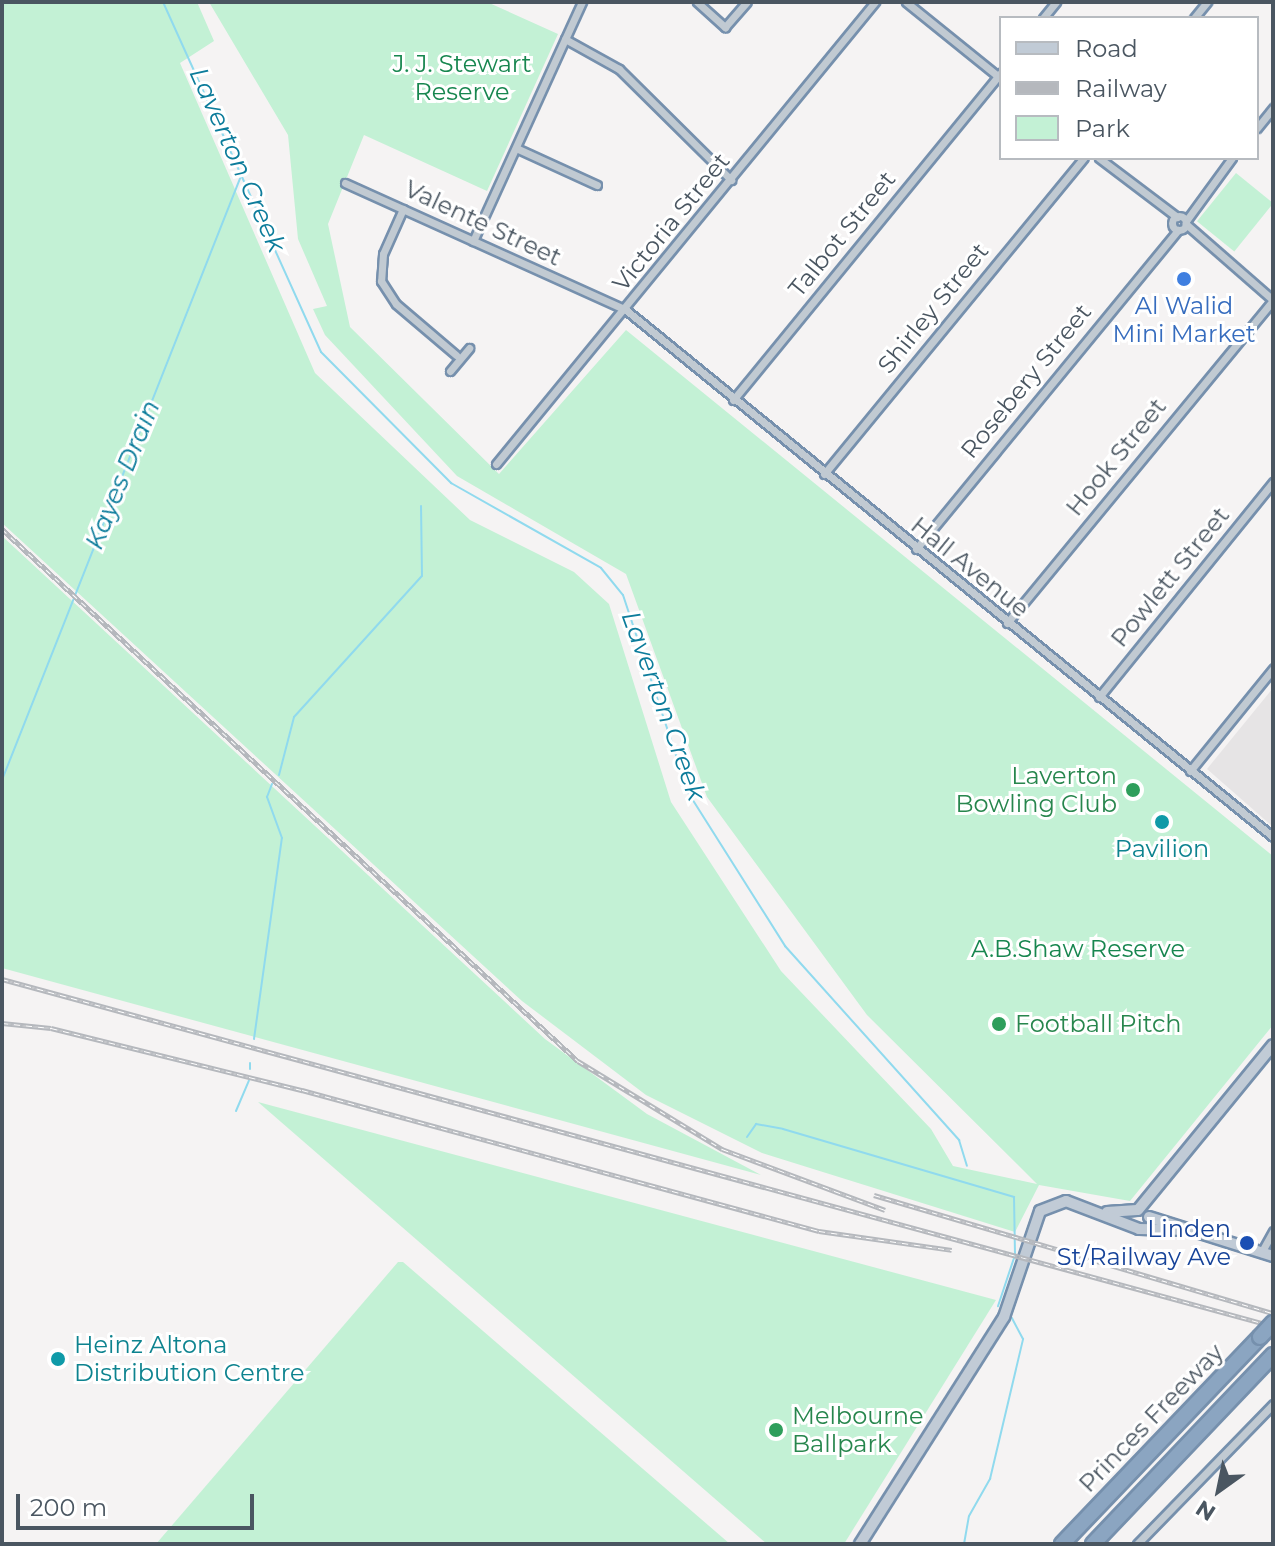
<!DOCTYPE html>
<style>
body{margin:0}
#map{position:relative;width:1275px;height:1546px;overflow:hidden;background:#f5f3f3;font-family:Montserrat,sans-serif}
div>[style]{position:absolute}
[style*='--x']{left:calc(var(--x)*1px);top:calc(var(--y)*1px);width:calc(var(--w)*1px);rotate:calc(var(--a)*1deg)}
.education>*{inset:0;background:#e6e4e5}
.green>*{inset:0;background:#c3f1d5;transform-origin:0 0}
.stream>*{height:2px;margin:-1px;padding:0 1px;transform-origin:1px;border-radius:1px;background:#90daee}
.roads{filter:drop-shadow(2px 0 #7690ad) drop-shadow(-2px 0 #7690ad) drop-shadow(0 2px #7690ad) drop-shadow(0 -2px #7690ad)}
.street>*{height:7px;margin:-3.5px;padding:0 3.5px;transform-origin:3.5px;border-radius:3.5px;background:#c1cad2}
.street>.ring{margin:-3.5px;padding:0;box-sizing:content-box;background:none;border:7px solid #c1cad2;border-radius:50%}
.secondary>*{height:10px;margin:-5px;padding:0 5px;transform-origin:5px;border-radius:5px;background:#c1cbd6}
.highway>*{height:14px;margin:-7px;padding:0 7px;transform-origin:7px;border-radius:7px;background:#8ba5c1}
.rail>*{height:5px;margin-top:-2.5px;transform-origin:0;background:repeating-linear-gradient(90deg,#fff 0 6px,#b5b8bd 0 12px);box-sizing:border-box;border-block:2px solid #b5b8bd}
.bridges{filter:drop-shadow(2px 0 #7690ad) drop-shadow(-2px 0 #7690ad) drop-shadow(0 2px #7690ad) drop-shadow(0 -2px #7690ad)}
.highway-bridge>*{height:14px;margin:-7px;padding:0 7px;transform-origin:7px;border-radius:7px;background:#8ba5c1}
.dots>*{width:22px;height:22px;translate:-50% -50%;box-sizing:border-box;border:4px solid #fff;border-radius:50%}
span{translate:-50% -50%;white-space:nowrap;text-align:center;line-height:1.15;-webkit-text-stroke:6px #fff;paint-order:stroke}
.park-label{font-size:24px;color:#17864f}
.street-label{font-size:24px;color:#4a5661}
.shop-label{font-size:24px;color:#366cbe}
.leisure-label{font-size:24px;color:#27864d}
.right{translate:-100% -50%;text-align:right}
.left{translate:0 -50%;text-align:left}
.culture-label{font-size:24px;color:#0d838f}
.transit-label{font-size:24px;color:#164399}
.water-label{font-size:26px;color:#0c7c9b;font-style:italic}
.frame{position:absolute;inset:0;border:4px solid #4a5661;pointer-events:none}
.legend{position:absolute;left:999px;top:16px;width:260px;height:144px;box-sizing:border-box;background:#fff;border:2px solid #b7bbc0;margin:0;padding:10px 14px;list-style:none;font-size:24px;color:#4a5661}
.legend li{display:flex;align-items:center;gap:16px;height:40px}
.legend b{width:40px;border:2px solid #b7bbc0}
.north{position:absolute;left:1179px;top:1450px;width:80px;height:80px;-webkit-text-stroke:6px #fff;paint-order:stroke;rotate:213deg;font-size:22px;font-weight:700;line-height:32px;text-align:center;color:#4a5661}
.north::after{content:'';display:block;margin:auto;width:28px;height:36px;background:#4a5661;clip-path:polygon(50% 0,100% 100%,50% 72%,0 100%)}
.scale{position:absolute;left:16px;top:1494px;width:238px;height:36px;box-sizing:border-box;border:4px solid #4a5661;border-top:0;padding-left:10px;font-size:24px;line-height:28px;white-space:nowrap;color:#4a5661;-webkit-text-stroke:6px #fff;paint-order:stroke}
</style>
<div id="map">
<div class="education">
<div style="clip-path:polygon(1273px 688px,1273px 827px,1207px 769px)"></div>
</div>
<div class="green">
<div style="clip-path:polygon(2px 2px,197px 2px,214px 41px,180px 63px,315px 373px,470px 520px,574px 572px,609px 604px,671px 802px,781px 971px,931px 1129px,953px 1166px,1037px 1184px,867px 1015px,707px 797px,626px 574px,457px 476px,325px 335px,313px 309px,327px 306px,298px 239px,288px 135px,209px 2px,487px 2px,558px 34px,487px 191px,364px 135px,328px 224px,350px 327px,499px 474px,626px 330px,1273px 856px,1273px 1025px,1130px 1201px,1039px 1185px,1015px 1232px,762px 1153px,646px 1095px,522px 1001px,2px 523px)"></div>
<div style="left:1236px;top:173px;width:48px;height:62px;rotate:39deg"></div>
<div style="clip-path:polygon(2px 536px,545px 1039px,647px 1114px,761px 1175px,2px 968px)"></div>
<div style="clip-path:polygon(258px 1102px,996px 1300px,844px 1544px,767px 1544px)"></div>
<div style="clip-path:polygon(398px 1262px,403px 1262px,730px 1544px,156px 1544px)"></div>
</div>
<div class="stream">
<div style="--x:163;--y:2;--w:384;--a:65.7"></div>
<div style="--x:321;--y:352;--w:185;--a:45.2"></div>
<div style="--x:451;--y:483;--w:172;--a:29.5"></div>
<div style="--x:601;--y:568;--w:35;--a:51"></div>
<div style="--x:623;--y:595;--w:210;--a:71.7"></div>
<div style="--x:689;--y:794;--w:180;--a:57.7"></div>
<div style="--x:785;--y:946;--w:261;--a:48.1"></div>
<div style="--x:959;--y:1140;--w:27;--a:73"></div>
<div style="--x:279;--y:775;--w:60;--a:-75.5"></div>
<div style="--x:294;--y:717;--w:190;--a:-47.8"></div>
<div style="--x:422;--y:576;--w:70;--a:-90.8"></div>
<div style="--x:2;--y:780;--w:655;--a:-68.41"></div>
<div style="--x:254;--y:1039;--w:203;--a:-82.1"></div>
<div style="--x:282;--y:838;--w:44;--a:-110.1"></div>
<div style="--x:267;--y:797;--w:14;--a:-69"></div>
<div style="--x:250;--y:1069;--w:6;--a:-90"></div>
<div style="--x:236;--y:1111;--w:33;--a:-67"></div>
<div style="--x:747;--y:1137;--w:16;--a:-55"></div>
<div style="--x:756;--y:1124;--w:27;--a:10"></div>
<div style="--x:783;--y:1129;--w:241;--a:16.4"></div>
<div style="--x:1014;--y:1197;--w:58;--a:89"></div>
<div style="--x:1015;--y:1255;--w:54;--a:108.4"></div>
<div style="--x:964;--y:1544;--w:28;--a:-80"></div>
<div style="--x:969;--y:1516;--w:43;--a:-60.4"></div>
<div style="--x:990;--y:1479;--w:144;--a:-76.7"></div>
<div style="--x:1023;--y:1339;--w:24;--a:-118"></div>
</div>
<div class="roads">
<div class="street">
<div style="--x:697;--y:2;--w:38;--a:42"></div>
<div style="--x:725;--y:27;--w:33;--a:-49"></div>
<div style="--x:906;--y:2;--w:119;--a:38.9"></div>
<div style="--x:1043;--y:18;--w:21;--a:-51"></div>
<div style="--x:1194;--y:18;--w:21;--a:-51"></div>
<div style="--x:565;--y:39;--w:62;--a:29.1"></div>
<div style="--x:619;--y:69;--w:158;--a:44.7"></div>
<div style="--x:1257;--y:128;--w:26;--a:-51"></div>
<div style="--x:516;--y:148;--w:89;--a:24.6"></div>
<div style="--x:1099;--y:158;--w:98;--a:37.1"></div>
<div style="--x:345;--y:183;--w:308;--a:24.3"></div>
<div style="--x:626;--y:310;--w:834;--a:39.16"></div>
<div style="--x:403;--y:209;--w:49;--a:114"></div>
<div style="--x:383;--y:254;--w:27;--a:94"></div>
<div style="--x:381;--y:281;--w:27;--a:57"></div>
<div style="--x:396;--y:304;--w:79;--a:40.4"></div>
<div class="ring" style="left:1172px;top:216px;width:7px;height:7px"></div>
<div style="--x:1186;--y:221;--w:78;--a:-53.9"></div>
<div style="--x:473;--y:241;--w:263;--a:-65.5"></div>
<div style="--x:450;--y:371;--w:30;--a:-50"></div>
<div style="--x:733;--y:400;--w:423;--a:-50.7"></div>
<div style="--x:496;--y:464;--w:598;--a:-50.64"></div>
<div style="--x:824;--y:474;--w:409;--a:-50.6"></div>
<div style="--x:916;--y:549;--w:413;--a:-50.6"></div>
<div style="--x:1007;--y:623;--w:418;--a:-50.5"></div>
<div style="--x:1273;--y:300;--w:116;--a:-138.9"></div>
<div style="--x:1099;--y:697;--w:277;--a:-51"></div>
<div style="--x:1190;--y:771;--w:132;--a:-50.9"></div>
<div style="--x:1261;--y:1253;--w:25;--a:-61"></div>
<div style="--x:1137;--y:1544;--w:195;--a:-45.8"></div>
</div>
<div class="secondary">
<div style="--x:1138;--y:1210;--w:213;--a:-50.7"></div>
<div style="--x:1107;--y:1212;--w:30;--a:-4"></div>
<div style="--x:1149;--y:1217;--w:130;--a:17.5"></div>
<div style="--x:860;--y:1544;--w:269;--a:-57.6"></div>
<div style="--x:1004;--y:1317;--w:112;--a:-71.2"></div>
<div style="--x:1040;--y:1211;--w:28;--a:-21"></div>
<div style="--x:1066;--y:1201;--w:78;--a:21"></div>
<div style="--x:1139;--y:1229;--w:39;--a:1"></div>
</div>
<div class="highway">
<div style="--x:1062;--y:1544;--w:286;--a:-46.3"></div>
<div style="--x:1093;--y:1544;--w:261;--a:-46.4"></div>
</div>
</div>
<div class="rail">
<div style="--x:2;--y:529;--w:784;--a:42.73"></div>
<div style="--x:578;--y:1061;--w:169;--a:31.4"></div>
<div style="--x:722;--y:1149;--w:174;--a:20.5"></div>
<div style="--x:2;--y:979;--w:1318;--a:15.27"></div>
<div style="--x:2;--y:1023;--w:49;--a:5.8"></div>
<div style="--x:51;--y:1028;--w:259;--a:13.9"></div>
<div style="--x:302;--y:1090;--w:536;--a:15.26"></div>
<div style="--x:819;--y:1231;--w:134;--a:8.1"></div>
<div style="--x:874;--y:1195;--w:416;--a:16.5"></div>
</div>
<div class="bridges">
<div class="highway-bridge">
<div style="--x:1260;--y:1337;--w:19;--a:-47"></div>
</div>
</div>
<div class="dots">
<div style="left:1184px;top:279px;background:#3f7fe0"></div>
<div style="left:1133px;top:790px;background:#2e9e5b"></div>
<div style="left:1162px;top:822px;background:#0f9aa8"></div>
<div style="left:999px;top:1024px;background:#2e9e5b"></div>
<div style="left:1247px;top:1243px;background:#1a4fb4"></div>
<div style="left:58px;top:1359px;background:#0f9aa8"></div>
<div style="left:776px;top:1430px;background:#2e9e5b"></div>
</div>
<div class="park-label">
<span style="left:462px;top:78px">J. J. Stewart<br>Reserve</span>
<span style="left:1078px;top:949px">A.B.Shaw Reserve</span>
</div>
<div class="street-label">
<span style="left:671px;top:222px;rotate:-51deg">Victoria Street</span>
<span style="left:483px;top:223px;rotate:25deg">Valente Street</span>
<span style="left:842px;top:234px;rotate:-51deg">Talbot Street</span>
<span style="left:933px;top:308px;rotate:-51deg">Shirley Street</span>
<span style="left:1026px;top:381px;rotate:-51deg">Rosebery Street</span>
<span style="left:1116px;top:457px;rotate:-51deg">Hook Street</span>
<span style="left:970px;top:567px;rotate:39deg">Hall Avenue</span>
<span style="left:1170px;top:577px;rotate:-51deg">Powlett Street</span>
<span style="left:1151px;top:1418px;rotate:-46deg">Princes Freeway</span>
</div>
<div class="shop-label">
<span style="left:1184px;top:320px">Al Walid<br>Mini Market</span>
</div>
<div class="leisure-label">
<span class="right" style="left:1117px;top:790px">Laverton<br>Bowling Club</span>
<span class="left" style="left:1015px;top:1024px">Football Pitch</span>
<span class="left" style="left:792px;top:1430px">Melbourne<br>Ballpark</span>
</div>
<div class="culture-label">
<span style="left:1162px;top:849px">Pavilion</span>
<span class="left" style="left:74px;top:1359px">Heinz Altona<br>Distribution Centre</span>
</div>
<div class="transit-label">
<span class="right" style="left:1231px;top:1243px">Linden<br>St/Railway Ave</span>
</div>
<div class="water-label">
<span style="left:237px;top:160px;rotate:66deg">Laverton Creek</span>
<span style="left:123px;top:475px;rotate:-68deg">Kayes Drain</span>
<span style="left:663px;top:706px;rotate:70deg">Laverton Creek</span>
</div>
<div class="frame"></div>
<ul class="legend">
<li><b style="height:10px;background:#c1cbd6"></b>Road</li>
<li><b style="height:10px;background:#b5b8bd"></b>Railway</li>
<li><b style="height:22px;background:#c3f1d5"></b>Park</li>
</ul>
<div class="north">N</div>
<div class="scale">200 m</div>
</div>
